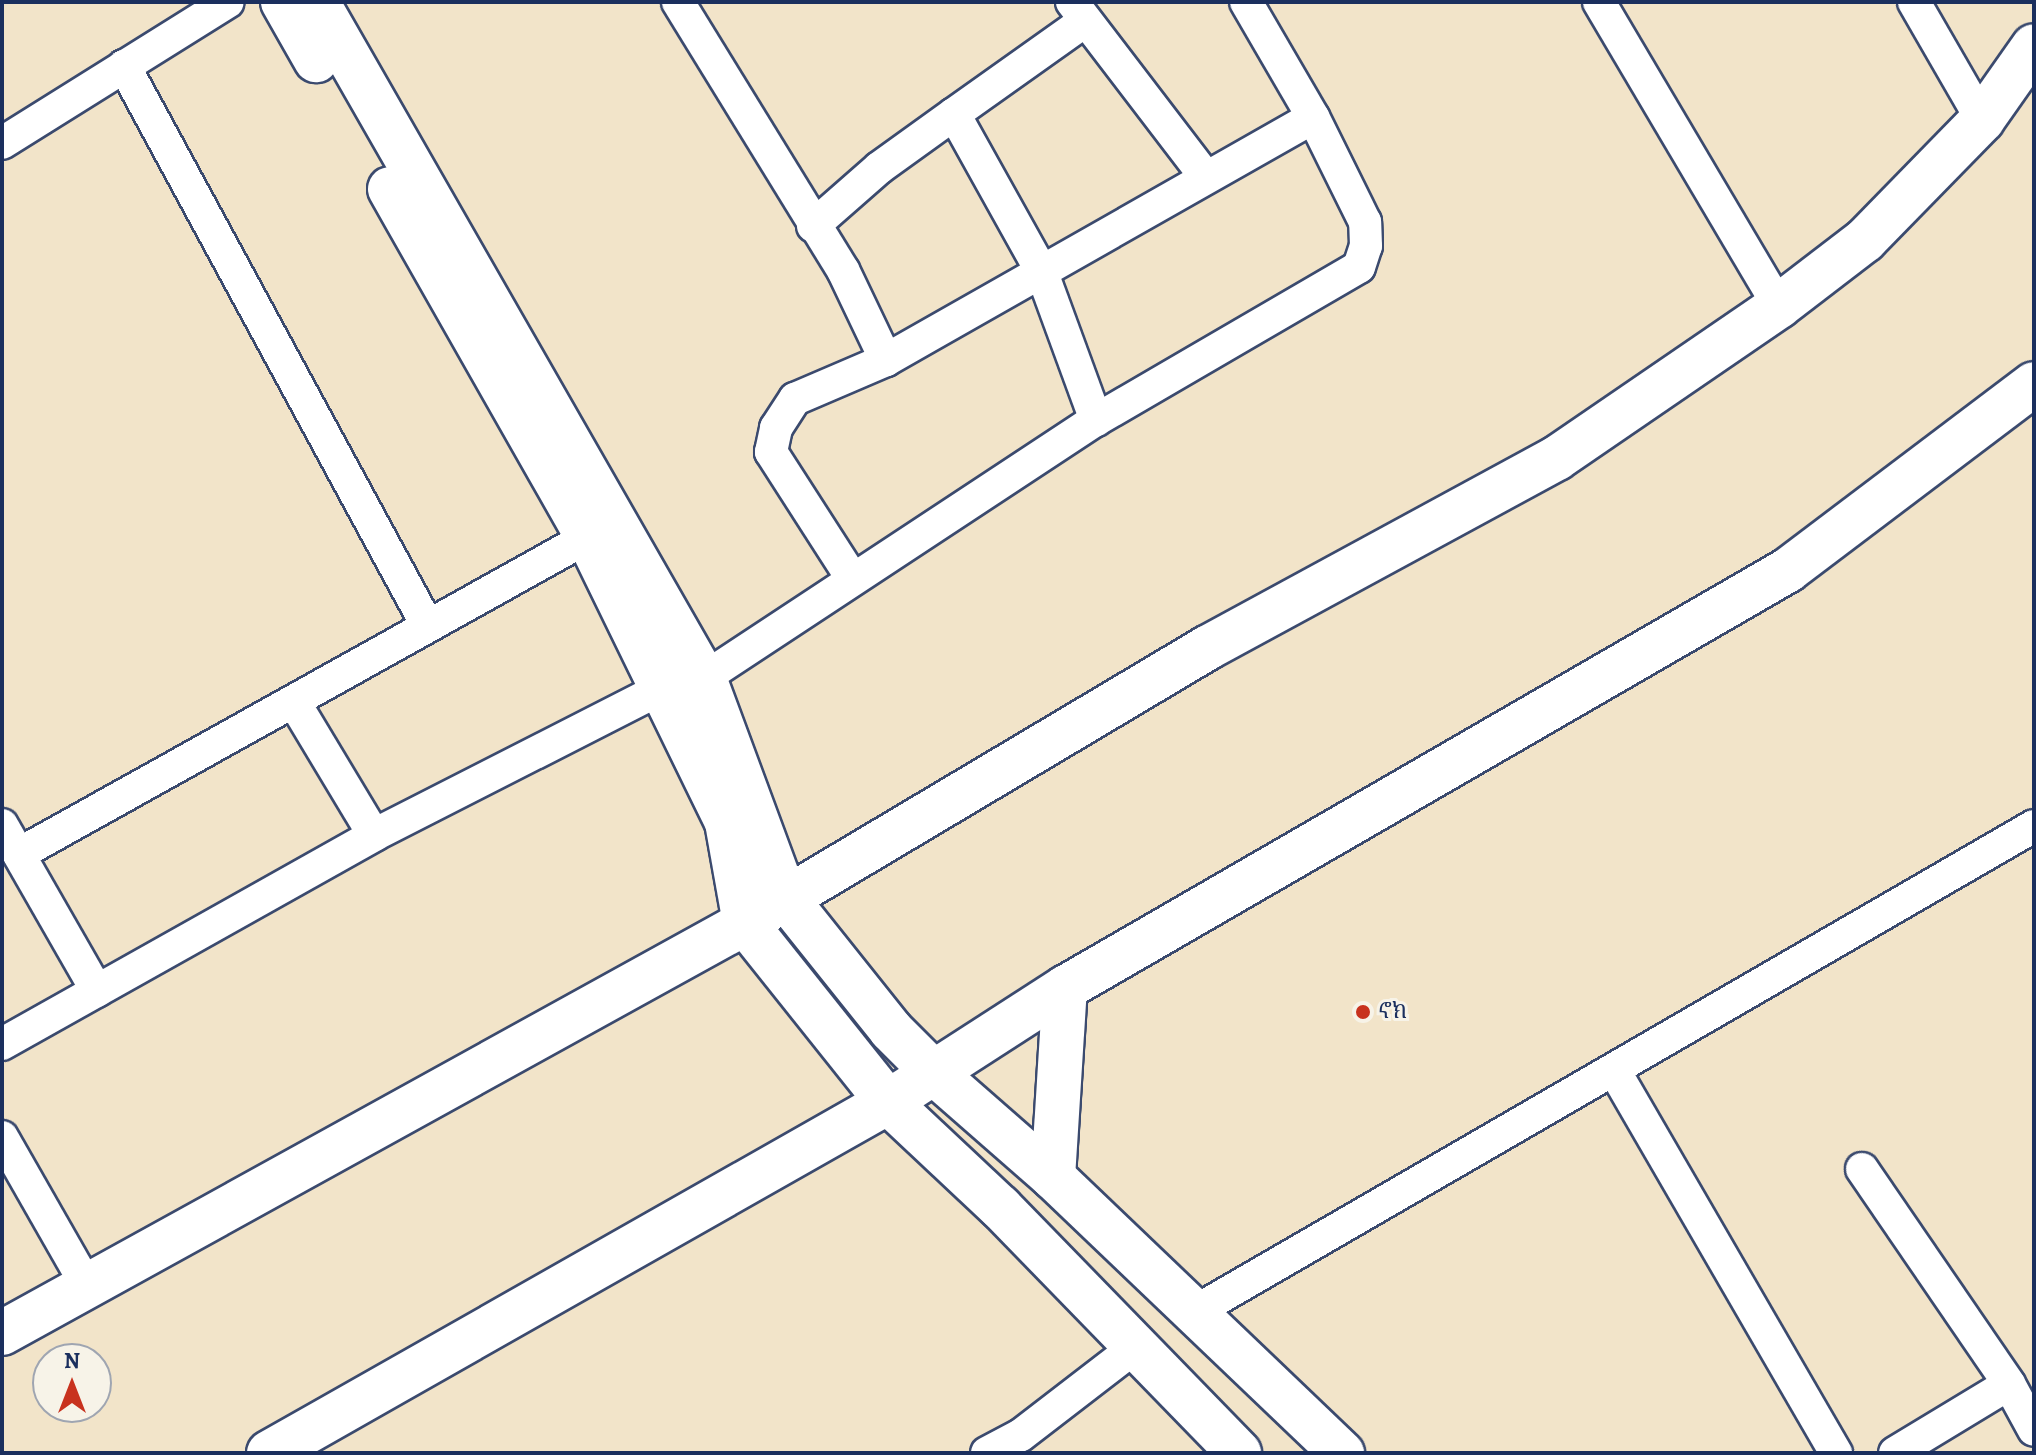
<!DOCTYPE html>
<meta charset="utf-8">
<style>
body{margin:0}
#map{position:relative;width:2036px;height:1455px;overflow:hidden;background:#f2e4c9;font-family:Alegreya,"Noto Serif Ethiopic",serif}
div>[style]{position:absolute}
[style*='--x']{left:calc(var(--x)*1px);top:calc(var(--y)*1px);width:calc(var(--w)*1px);rotate:calc(var(--a)*1deg)}
.roads{filter:drop-shadow(2px 0 #3b4a6e) drop-shadow(-2px 0 #3b4a6e) drop-shadow(0 2px #3b4a6e) drop-shadow(0 -2px #3b4a6e)}
.street>*{height:32px;margin:-16px;padding:0 16px;transform-origin:16px;border-radius:16px;background:#fff}
.primary>*{height:44px;margin:-22px;padding:0 22px;transform-origin:22px;border-radius:22px;background:#fff}
.highway>*{height:44px;margin:-22px;padding:0 22px;transform-origin:22px;border-radius:22px;background:#fff}
.dots>*{width:22px;height:22px;translate:-50% -50%;box-sizing:border-box;border:4px solid #f7f3e8;border-radius:50%}
span{translate:-50% -50%;white-space:nowrap;text-align:center;line-height:1.15;-webkit-text-stroke:6px #f7f3e8;paint-order:stroke}
.poi-label{font-size:22px;color:#1b2f5e}
.left{translate:0 -50%;text-align:left}
.frame{position:absolute;inset:0;border:4px solid #1b2f5e;pointer-events:none}
.north{position:absolute;left:32px;top:1343px;width:80px;height:80px;box-sizing:border-box;background:#f7f3e8;border:2px solid #9fa5b1;border-radius:50%;rotate:0deg;font-size:22px;font-weight:700;line-height:32px;text-align:center;color:#1b2f5e}
.north::after{content:'';display:block;margin:auto;width:28px;height:36px;background:#c8321e;clip-path:polygon(50% 0,100% 100%,50% 72%,0 100%)}
</style>
<div id="map">
<div class="roads">
<div class="street">
<div style="--x:678;--y:2;--w:315;--a:58.4"></div>
<div style="--x:843;--y:270;--w:100;--a:64.5"></div>
<div style="--x:1072;--y:2;--w:219;--a:52.6"></div>
<div style="--x:1599;--y:2;--w:353;--a:59.4"></div>
<div style="--x:1914;--y:2;--w:136;--a:60"></div>
<div style="--x:124;--y:66;--w:634;--a:61.53"></div>
<div style="--x:954;--y:114;--w:161;--a:-35.4"></div>
<div style="--x:2;--y:143;--w:266;--a:-32"></div>
<div style="--x:813;--y:226;--w:88;--a:-41.3"></div>
<div style="--x:879;--y:168;--w:92;--a:-35.8"></div>
<div style="--x:954;--y:114;--w:179;--a:60.9"></div>
<div style="--x:1041;--y:270;--w:160;--a:69.9"></div>
<div style="--x:852;--y:578;--w:150;--a:-122.7"></div>
<div style="--x:771;--y:452;--w:25;--a:-78"></div>
<div style="--x:776;--y:428;--w:35;--a:-57"></div>
<div style="--x:795;--y:399;--w:99;--a:-23.2"></div>
<div style="--x:886;--y:360;--w:491;--a:-29.6"></div>
<div style="--x:704;--y:678;--w:469;--a:-33.4"></div>
<div style="--x:1096;--y:420;--w:304;--a:-30.2"></div>
<div style="--x:1359;--y:267;--w:22;--a:-72"></div>
<div style="--x:1366;--y:246;--w:24;--a:-92"></div>
<div style="--x:1365;--y:222;--w:117;--a:-116.3"></div>
<div style="--x:1313;--y:117;--w:133;--a:-120.2"></div>
<div style="--x:294;--y:702;--w:155;--a:59"></div>
<div style="--x:2;--y:825;--w:191;--a:60.2"></div>
<div style="--x:19;--y:854;--w:651;--a:-29.12"></div>
<div style="--x:2;--y:1044;--w:427;--a:-29.3"></div>
<div style="--x:374;--y:835;--w:322;--a:-27"></div>
<div style="--x:1614;--y:1070;--w:443;--a:59.9"></div>
<div style="--x:2;--y:1137;--w:169;--a:60.3"></div>
<div style="--x:1862;--y:1169;--w:260;--a:55.6"></div>
<div style="--x:2009;--y:1384;--w:52;--a:61.5"></div>
<div style="--x:1196;--y:1311;--w:968;--a:-30.06"></div>
<div style="--x:987;--y:1453;--w:38;--a:-28"></div>
<div style="--x:1021;--y:1435;--w:143;--a:-37.6"></div>
<div style="--x:1895;--y:1453;--w:133;--a:-31.2"></div>
</div>
<div class="primary">
<div style="--x:283;--y:2;--w:67;--a:60.4"></div>
<div style="--x:317;--y:2;--w:779;--a:60.21"></div>
<div style="--x:704;--y:678;--w:233;--a:69.7"></div>
<div style="--x:785;--y:897;--w:170;--a:51.4"></div>
<div style="--x:891;--y:1030;--w:59;--a:45"></div>
<div style="--x:933;--y:1072;--w:159;--a:41.2"></div>
<div style="--x:1053;--y:1177;--w:400;--a:43.7"></div>
<div style="--x:390;--y:189;--w:400;--a:60.4"></div>
<div style="--x:588;--y:537;--w:317;--a:64"></div>
<div style="--x:727;--y:822;--w:103;--a:79.9"></div>
<div style="--x:745;--y:923;--w:229;--a:51.4"></div>
<div style="--x:888;--y:1102;--w:154;--a:43.2"></div>
<div style="--x:1000;--y:1207;--w:343;--a:45.8"></div>
</div>
<div class="highway">
<div style="--x:1053;--y:1177;--w:189;--a:-86.4"></div>
<div style="--x:2;--y:1333;--w:849;--a:-28.89"></div>
<div style="--x:745;--y:923;--w:538;--a:-30.76"></div>
<div style="--x:1207;--y:648;--w:398;--a:-28.5"></div>
<div style="--x:1557;--y:458;--w:269;--a:-34.4"></div>
<div style="--x:1779;--y:306;--w:108;--a:-37.5"></div>
<div style="--x:1865;--y:240;--w:168;--a:-45.7"></div>
<div style="--x:1982;--y:120;--w:90;--a:-54.9"></div>
<div style="--x:269;--y:1453;--w:712;--a:-29.56"></div>
<div style="--x:888;--y:1102;--w:211;--a:-32.8"></div>
<div style="--x:1065;--y:988;--w:835;--a:-30.03"></div>
<div style="--x:1788;--y:570;--w:308;--a:-37.1"></div>
</div>
</div>
<div class="dots">
<div style="left:1363px;top:1012px;background:#c8321e"></div>
</div>
<div class="poi-label">
<span class="left" style="left:1379px;top:1012px">ኖክ</span>
</div>
<div class="frame"></div>
<div class="north">N</div>
</div>
